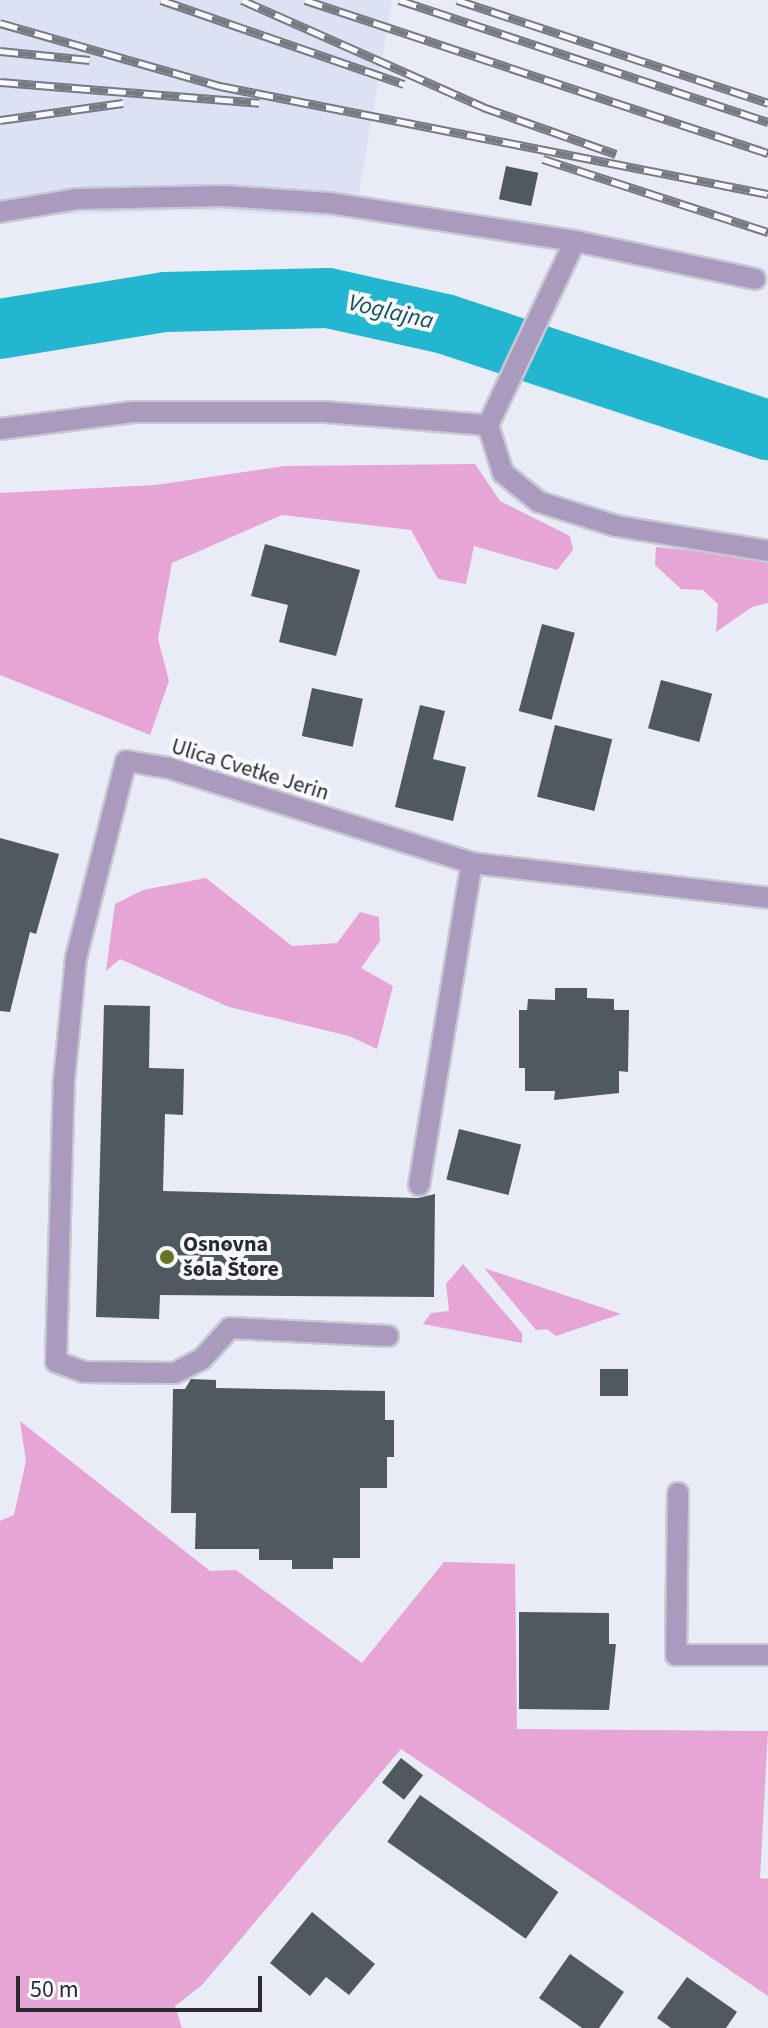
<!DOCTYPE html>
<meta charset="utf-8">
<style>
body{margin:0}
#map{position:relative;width:768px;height:2028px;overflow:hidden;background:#e9ebf7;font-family:"Source Sans 3",sans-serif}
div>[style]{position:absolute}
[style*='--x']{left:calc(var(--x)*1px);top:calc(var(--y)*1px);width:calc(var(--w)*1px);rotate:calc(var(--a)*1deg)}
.built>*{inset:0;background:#dde1f4}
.green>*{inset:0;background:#e6a5d4}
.river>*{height:60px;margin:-30px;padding:0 30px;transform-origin:30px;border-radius:30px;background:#22b6d0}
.building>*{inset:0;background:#505860;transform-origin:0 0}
.roads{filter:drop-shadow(2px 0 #c7c8d3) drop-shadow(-2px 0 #c7c8d3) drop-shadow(0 2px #c7c8d3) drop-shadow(0 -2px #c7c8d3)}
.minor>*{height:20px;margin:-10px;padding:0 10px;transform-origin:10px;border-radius:10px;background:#aa9abd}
.rail>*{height:9px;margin-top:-4.5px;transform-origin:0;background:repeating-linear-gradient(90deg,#f8f9fe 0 18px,#787a82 0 36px);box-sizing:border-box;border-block:2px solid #787a82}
.dots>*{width:22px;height:22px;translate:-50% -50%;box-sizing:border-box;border:4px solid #f8f9fe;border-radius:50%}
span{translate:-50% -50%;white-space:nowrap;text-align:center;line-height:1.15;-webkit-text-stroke:8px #f8f9fe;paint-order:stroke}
.street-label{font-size:22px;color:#2a2b30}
.poi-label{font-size:22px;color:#2a2b30;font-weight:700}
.left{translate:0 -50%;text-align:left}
.water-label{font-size:24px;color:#17505b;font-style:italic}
.scale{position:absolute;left:16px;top:1976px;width:246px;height:36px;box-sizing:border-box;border:4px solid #2a2b30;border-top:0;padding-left:10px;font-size:24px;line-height:28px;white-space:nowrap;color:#2a2b30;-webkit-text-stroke:6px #f8f9fe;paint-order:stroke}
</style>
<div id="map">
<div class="built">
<div style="clip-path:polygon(0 0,392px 0,355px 219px,201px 210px,29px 216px,0 223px)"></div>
</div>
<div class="green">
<div style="clip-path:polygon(475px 464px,500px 501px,570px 536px,573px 550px,557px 570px,474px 546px,466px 584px,438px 579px,411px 530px,282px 515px,172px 563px,158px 639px,169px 681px,150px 735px,0 675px,0 493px,155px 485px,285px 466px)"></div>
<div style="clip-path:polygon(656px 547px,768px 558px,768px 603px,752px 607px,716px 632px,718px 604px,703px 590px,681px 589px,655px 565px)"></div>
<div style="clip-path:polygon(206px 878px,292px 946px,337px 943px,360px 912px,379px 917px,380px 941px,361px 968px,393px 986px,377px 1049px,349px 1036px,229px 1007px,120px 959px,106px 971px,115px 904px,143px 890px)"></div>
<div style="clip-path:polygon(463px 1264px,522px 1333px,522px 1343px,423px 1324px,431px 1313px,449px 1311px,446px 1284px)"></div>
<div style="clip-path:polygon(484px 1268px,621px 1314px,556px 1336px,547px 1329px,536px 1330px)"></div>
<div style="clip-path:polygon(20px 1421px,210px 1571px,236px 1570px,362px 1663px,444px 1562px,515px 1564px,517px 1729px,768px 1731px,760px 1878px,768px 1879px,768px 1996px,401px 1749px,202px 1985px,175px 2006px,182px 2028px,0 2028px,0 1521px,14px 1515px,26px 1461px)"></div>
</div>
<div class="river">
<div style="--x:0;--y:329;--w:167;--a:-9.3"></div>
<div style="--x:165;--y:302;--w:163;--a:-1.4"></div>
<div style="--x:328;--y:298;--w:120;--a:12.5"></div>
<div style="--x:445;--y:324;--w:340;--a:18.2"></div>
</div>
<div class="building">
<div style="left:506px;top:166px;width:33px;height:34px;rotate:12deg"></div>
<div style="clip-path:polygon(265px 544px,360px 570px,336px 656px,279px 642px,288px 605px,251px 596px)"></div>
<div style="left:542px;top:624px;width:34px;height:90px;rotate:15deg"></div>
<div style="left:661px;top:680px;width:53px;height:50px;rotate:15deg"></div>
<div style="left:312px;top:688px;width:52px;height:49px;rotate:12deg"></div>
<div style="clip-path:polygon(420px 705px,445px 711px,433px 759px,466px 767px,453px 821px,395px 807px)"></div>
<div style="left:555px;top:725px;width:59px;height:74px;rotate:14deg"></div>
<div style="clip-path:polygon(0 838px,59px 854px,36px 934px,30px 932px,10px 1012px,0 1011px)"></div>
<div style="clip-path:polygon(555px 988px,587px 988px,587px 998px,614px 999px,614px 1010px,629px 1010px,628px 1072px,619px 1071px,619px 1093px,554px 1100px,555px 1091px,525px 1091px,525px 1068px,519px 1068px,519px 1010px,527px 1010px,528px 999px,555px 1000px)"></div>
<div style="clip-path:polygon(104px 1005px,150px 1006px,149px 1068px,184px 1069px,183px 1115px,165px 1114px,163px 1191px,418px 1198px,435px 1194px,434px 1297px,160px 1295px,159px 1319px,96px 1317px)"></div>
<div style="left:459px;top:1129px;width:64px;height:52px;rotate:14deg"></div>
<div style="left:600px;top:1369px;width:28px;height:27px"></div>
<div style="clip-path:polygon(191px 1379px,216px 1380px,216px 1388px,385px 1391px,385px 1420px,394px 1420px,394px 1457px,387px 1457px,387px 1488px,360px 1488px,360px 1558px,333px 1558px,333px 1569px,292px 1569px,292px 1560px,259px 1560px,259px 1549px,195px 1549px,196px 1513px,171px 1513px,173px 1389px,185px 1389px)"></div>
<div style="clip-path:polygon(519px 1612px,609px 1613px,609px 1644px,616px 1644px,609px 1710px,519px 1709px)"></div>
<div style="left:401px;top:1758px;width:28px;height:31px;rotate:38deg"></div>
<div style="left:420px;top:1795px;width:169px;height:57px;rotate:35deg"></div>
<div style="clip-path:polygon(312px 1912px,375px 1964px,349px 1995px,326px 1977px,310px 1996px,270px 1963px)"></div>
<div style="clip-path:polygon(570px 1954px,624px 1992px,599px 2028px,582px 2028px,539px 1998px)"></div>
<div style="clip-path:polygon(687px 1977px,737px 2012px,726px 2028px,671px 2028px,657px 2018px)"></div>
</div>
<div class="roads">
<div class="minor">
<div style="--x:0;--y:212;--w:77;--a:-9.7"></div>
<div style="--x:76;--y:199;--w:147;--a:-1.2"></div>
<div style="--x:223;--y:196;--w:106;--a:3.8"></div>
<div style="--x:329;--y:203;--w:249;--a:8.8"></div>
<div style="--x:575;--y:241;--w:184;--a:11.9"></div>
<div style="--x:575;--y:241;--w:204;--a:115.3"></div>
<div style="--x:488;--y:425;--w:50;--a:72.6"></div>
<div style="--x:503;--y:473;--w:46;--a:38.9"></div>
<div style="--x:539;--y:502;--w:81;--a:17.3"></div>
<div style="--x:616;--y:526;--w:154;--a:9.3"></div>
<div style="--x:0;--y:429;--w:134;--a:-7.3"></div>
<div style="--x:133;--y:412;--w:192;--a:0"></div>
<div style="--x:325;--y:412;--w:164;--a:4.6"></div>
<div style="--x:419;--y:1185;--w:326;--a:-80.7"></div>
<div style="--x:388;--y:1336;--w:158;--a:-177.1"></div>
<div style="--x:230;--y:1328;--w:42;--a:132.1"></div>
<div style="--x:202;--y:1359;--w:31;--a:153"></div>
<div style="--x:174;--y:1373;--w:90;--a:-179.4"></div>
<div style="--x:84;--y:1372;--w:30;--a:-160"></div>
<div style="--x:56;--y:1362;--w:282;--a:-88.4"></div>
<div style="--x:64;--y:1080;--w:123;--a:-84.4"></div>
<div style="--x:76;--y:958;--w:203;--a:-75.8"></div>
<div style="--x:126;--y:761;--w:44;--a:9.2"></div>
<div style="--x:169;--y:768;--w:318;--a:17.4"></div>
<div style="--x:472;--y:863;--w:298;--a:6.7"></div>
<div style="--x:678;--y:1493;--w:162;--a:90.7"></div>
<div style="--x:676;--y:1655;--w:92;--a:0"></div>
</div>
</div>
<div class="rail">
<div style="--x:161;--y:0;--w:257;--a:19.1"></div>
<div style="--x:242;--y:0;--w:264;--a:23.9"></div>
<div style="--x:483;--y:107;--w:141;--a:19.5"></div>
<div style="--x:305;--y:0;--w:488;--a:18.3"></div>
<div style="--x:399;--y:0;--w:389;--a:18.3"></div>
<div style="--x:457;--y:0;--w:328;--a:18.3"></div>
<div style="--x:0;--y:23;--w:229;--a:16"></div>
<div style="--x:220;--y:86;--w:559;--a:11.15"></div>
<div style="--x:0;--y:51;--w:90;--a:5.7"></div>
<div style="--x:0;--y:82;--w:260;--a:4.6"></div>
<div style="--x:0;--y:120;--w:124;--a:-7.9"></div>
<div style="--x:543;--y:159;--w:237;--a:18"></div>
</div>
<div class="dots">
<div style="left:167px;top:1257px;background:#647523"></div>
</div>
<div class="street-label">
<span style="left:250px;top:770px;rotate:17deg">Ulica Cvetke Jerin</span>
</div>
<div class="poi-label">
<span class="left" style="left:183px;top:1257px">Osnovna<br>šola Štore</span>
</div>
<div class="water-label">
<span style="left:391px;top:312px;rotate:13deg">Voglajna</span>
</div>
<div class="scale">50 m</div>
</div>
